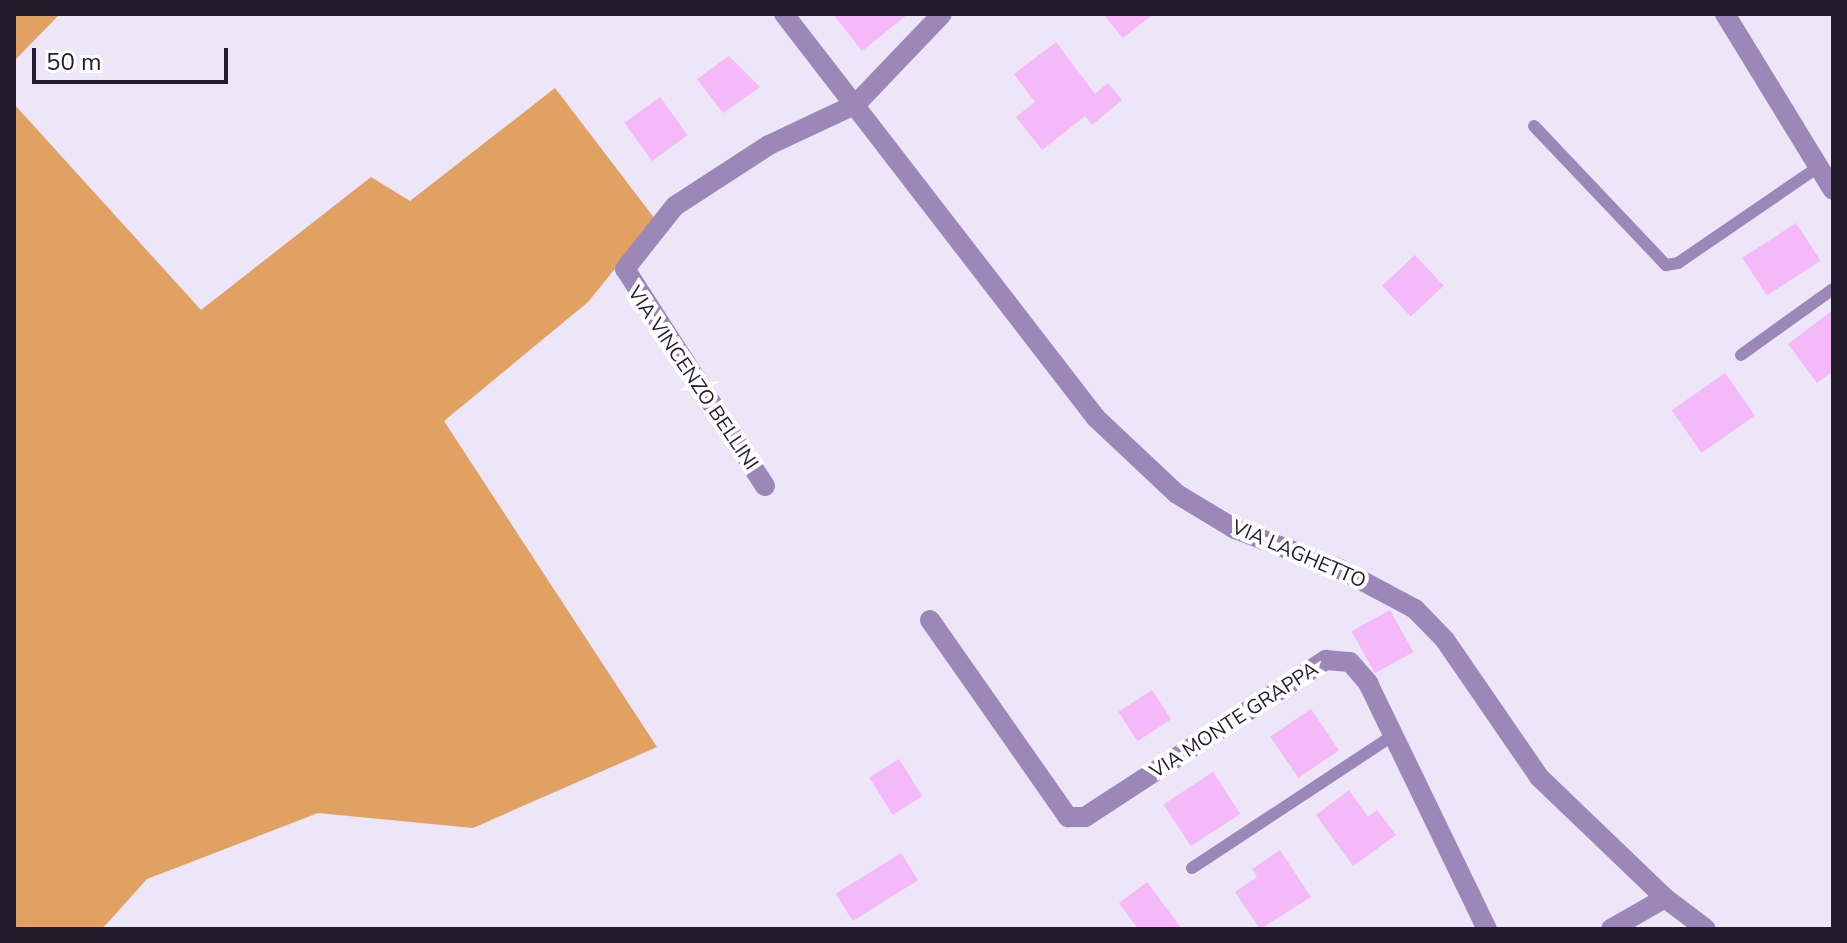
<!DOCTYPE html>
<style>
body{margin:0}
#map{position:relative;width:1847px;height:943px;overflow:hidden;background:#ede5f8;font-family:"Nunito Sans",sans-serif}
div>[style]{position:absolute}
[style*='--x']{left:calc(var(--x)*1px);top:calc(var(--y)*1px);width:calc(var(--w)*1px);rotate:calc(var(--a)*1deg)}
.forest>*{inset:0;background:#e1a162}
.building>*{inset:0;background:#f5b8f9;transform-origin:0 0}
.service>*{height:12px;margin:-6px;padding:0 6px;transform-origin:6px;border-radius:6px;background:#9c87b9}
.minor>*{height:20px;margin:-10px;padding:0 10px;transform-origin:10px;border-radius:10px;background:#9c87b9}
.tertiary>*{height:20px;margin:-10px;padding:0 10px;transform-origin:10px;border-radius:10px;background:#9c87b9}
span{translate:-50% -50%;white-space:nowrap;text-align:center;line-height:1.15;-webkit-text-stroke:8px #fff;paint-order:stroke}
.street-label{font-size:20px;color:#231c2c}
.frame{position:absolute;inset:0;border:16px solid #231c2c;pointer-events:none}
.scale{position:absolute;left:32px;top:48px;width:196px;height:36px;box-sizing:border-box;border:4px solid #231c2c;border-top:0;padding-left:10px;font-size:24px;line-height:28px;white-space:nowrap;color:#231c2c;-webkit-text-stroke:6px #fff;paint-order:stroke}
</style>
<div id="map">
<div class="forest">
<div style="clip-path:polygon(14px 14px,60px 14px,14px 61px)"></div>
<div style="clip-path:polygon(555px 88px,655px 219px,588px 302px,444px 421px,657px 747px,473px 828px,318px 813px,147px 879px,102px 929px,14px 929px,14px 104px,201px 310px,371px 177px,410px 201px)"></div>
</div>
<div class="building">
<div style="clip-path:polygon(833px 14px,908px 14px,862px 51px)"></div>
<div style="clip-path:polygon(1103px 14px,1153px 14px,1123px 38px)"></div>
<div style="clip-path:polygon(1056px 42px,1095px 94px,1108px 83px,1122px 100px,1092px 125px,1085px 116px,1042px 150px,1016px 117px,1035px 102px,1014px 74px)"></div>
<div style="clip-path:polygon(729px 56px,760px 87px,723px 113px,697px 79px)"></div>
<div style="left:660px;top:97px;width:47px;height:44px;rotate:54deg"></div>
<div style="left:1796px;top:223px;width:45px;height:64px;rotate:57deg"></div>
<div style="left:1415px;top:255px;width:42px;height:45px;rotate:47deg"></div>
<div style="clip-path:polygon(1833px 310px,1833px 371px,1817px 383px,1788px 344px)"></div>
<div style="left:1725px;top:373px;width:52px;height:65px;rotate:55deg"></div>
<div style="left:1390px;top:610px;width:48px;height:44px;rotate:61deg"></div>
<div style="left:1152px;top:690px;width:35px;height:40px;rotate:57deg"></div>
<div style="left:1311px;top:709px;width:50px;height:49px;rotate:56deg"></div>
<div style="left:899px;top:759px;width:44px;height:35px;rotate:58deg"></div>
<div style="left:1213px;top:772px;width:50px;height:59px;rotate:57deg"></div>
<div style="clip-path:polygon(1349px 790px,1368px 817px,1377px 810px,1396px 835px,1353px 866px,1316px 815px)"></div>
<div style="clip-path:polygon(1280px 850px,1311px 897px,1260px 929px,1235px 892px,1257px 877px,1252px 869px)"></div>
<div style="left:901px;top:853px;width:32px;height:77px;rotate:58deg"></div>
<div style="clip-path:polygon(1147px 882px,1182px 929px,1138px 929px,1119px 903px)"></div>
</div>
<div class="service">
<div style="--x:1534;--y:126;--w:192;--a:46.5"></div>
<div style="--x:1666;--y:265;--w:12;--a:-9"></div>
<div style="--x:1678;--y:263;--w:168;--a:-34.4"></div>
<div style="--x:1741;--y:355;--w:113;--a:-35.7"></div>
<div style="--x:1192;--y:868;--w:242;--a:-33.4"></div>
</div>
<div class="minor">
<div style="--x:1725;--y:14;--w:206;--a:58.5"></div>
<div style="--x:765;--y:486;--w:258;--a:-122.8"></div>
<div style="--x:625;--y:269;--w:80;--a:-51.6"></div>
<div style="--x:675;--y:206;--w:112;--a:-33"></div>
<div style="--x:769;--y:145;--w:96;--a:-25.2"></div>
<div style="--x:930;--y:620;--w:241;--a:55"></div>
<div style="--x:1068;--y:817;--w:17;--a:0"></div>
<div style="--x:1085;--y:817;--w:288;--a:-33.1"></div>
<div style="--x:1326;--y:660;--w:24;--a:5"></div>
<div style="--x:1350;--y:662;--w:28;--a:49"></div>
<div style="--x:1368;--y:683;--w:273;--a:64.2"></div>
</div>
<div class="tertiary">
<div style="--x:784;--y:14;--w:510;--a:52.32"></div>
<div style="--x:1096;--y:418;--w:111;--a:43.2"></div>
<div style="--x:1177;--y:494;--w:68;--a:31.1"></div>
<div style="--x:1235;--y:529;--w:112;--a:20.9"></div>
<div style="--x:1340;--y:569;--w:85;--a:28.1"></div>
<div style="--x:1415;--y:609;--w:43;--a:45.9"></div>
<div style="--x:1445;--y:640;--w:166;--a:55.5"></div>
<div style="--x:1539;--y:777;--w:175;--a:43.8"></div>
<div style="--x:1665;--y:898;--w:51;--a:37.1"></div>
<div style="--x:856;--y:104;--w:124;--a:-46.3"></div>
<div style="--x:1611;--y:929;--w:62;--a:-29.9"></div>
</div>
<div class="street-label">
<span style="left:693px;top:378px;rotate:56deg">VIA VINCENZO BELLINI</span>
<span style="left:1299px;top:554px;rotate:23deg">VIA LAGHETTO</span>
<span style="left:1234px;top:720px;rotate:-33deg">VIA MONTE GRAPPA</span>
</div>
<div class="frame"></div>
<div class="scale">50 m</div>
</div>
